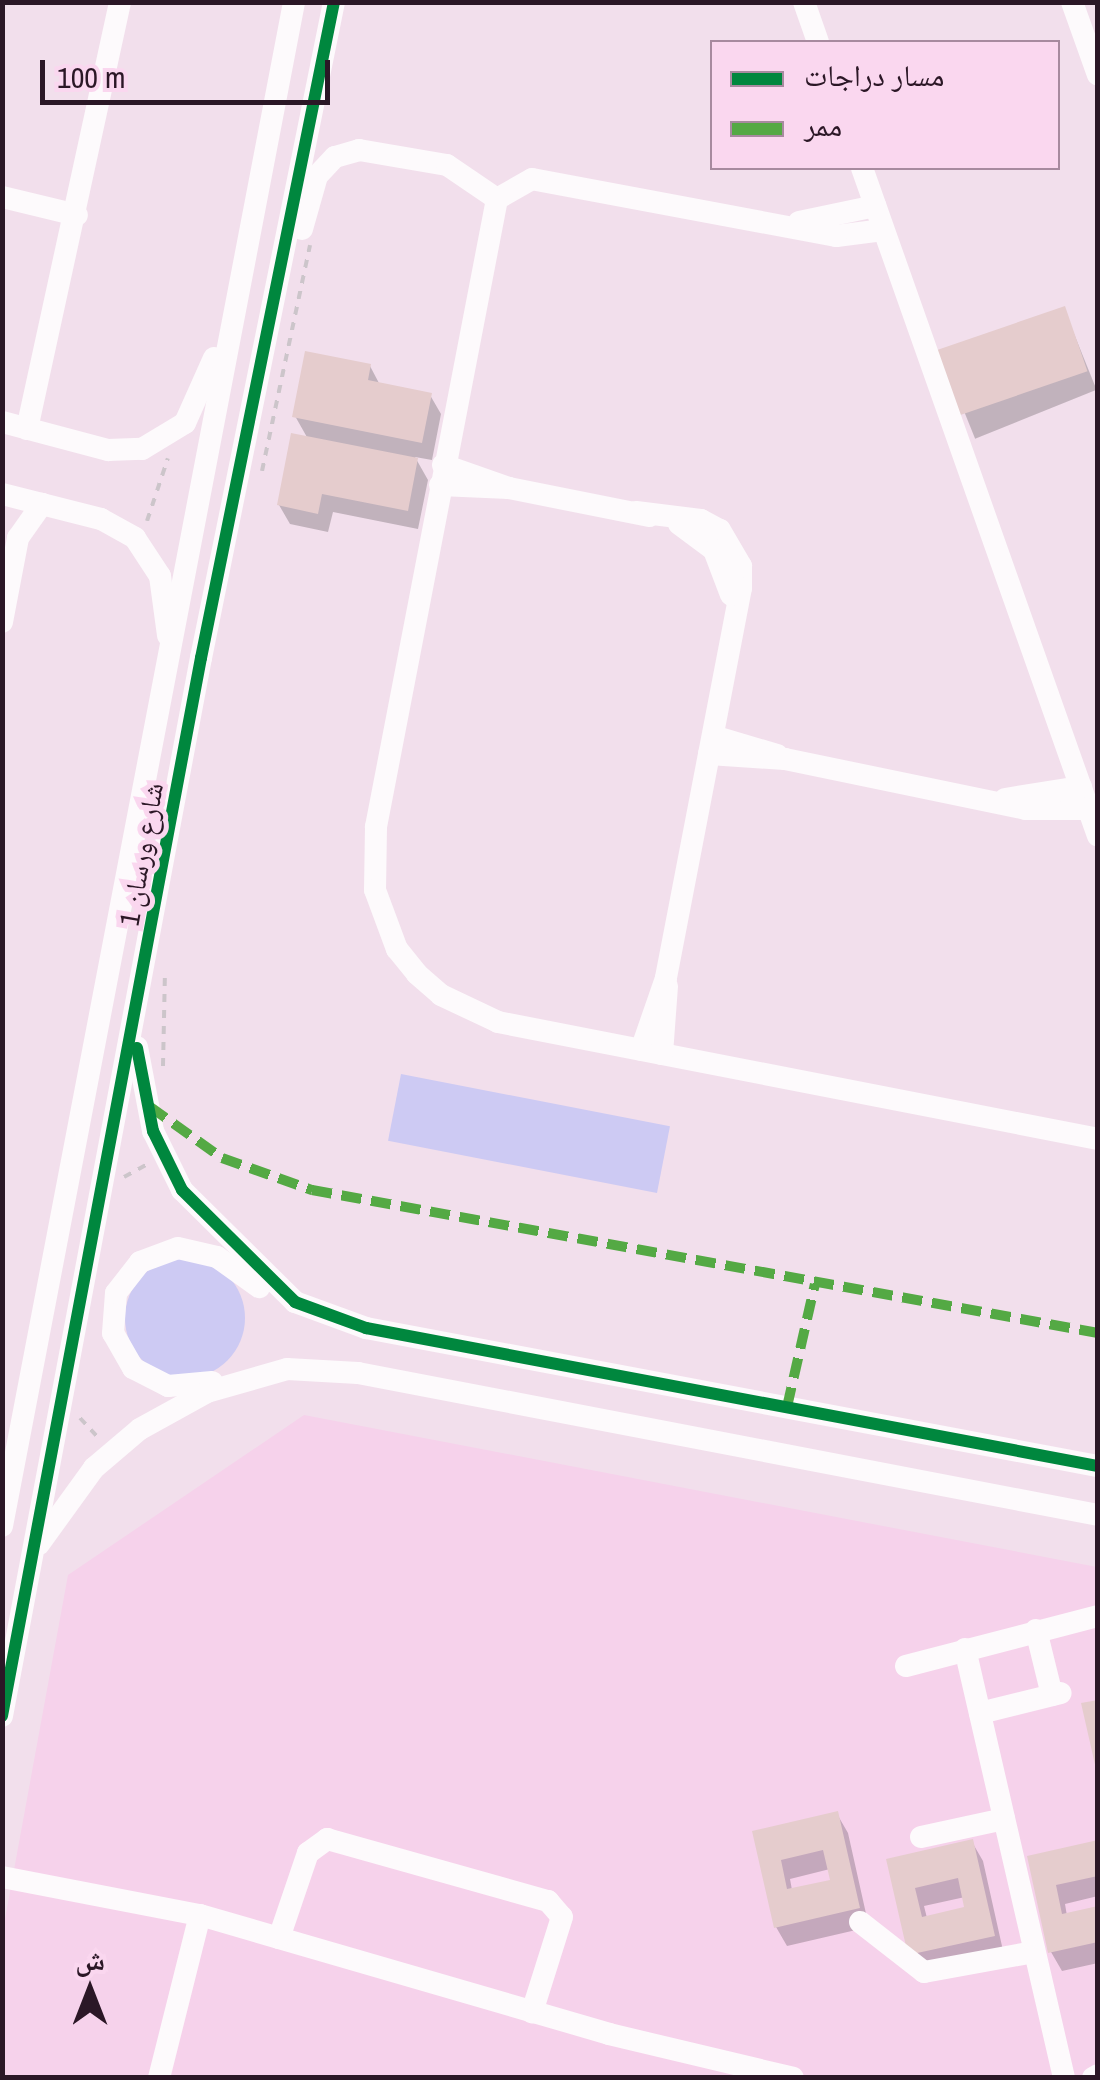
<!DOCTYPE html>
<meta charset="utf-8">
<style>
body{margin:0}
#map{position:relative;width:1100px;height:2080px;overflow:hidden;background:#f2dfec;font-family:"Archivo Narrow","Noto Naskh Arabic",sans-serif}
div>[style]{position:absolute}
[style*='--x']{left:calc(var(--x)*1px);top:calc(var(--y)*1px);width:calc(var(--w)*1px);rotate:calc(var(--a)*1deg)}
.built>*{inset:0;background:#f6d2eb}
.green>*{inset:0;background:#cdcaf3;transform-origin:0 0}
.round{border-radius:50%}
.shadow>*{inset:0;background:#0003;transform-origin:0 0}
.building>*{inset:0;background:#e5cccd;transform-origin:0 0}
.path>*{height:4px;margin-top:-2px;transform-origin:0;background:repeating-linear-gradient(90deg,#ccc5ca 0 8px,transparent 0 16px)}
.minor>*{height:22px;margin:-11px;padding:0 11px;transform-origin:11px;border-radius:11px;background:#fdfafc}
.quiet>*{height:10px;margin-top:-5px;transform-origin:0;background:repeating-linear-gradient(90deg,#54a944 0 20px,transparent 0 30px)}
.cycleway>*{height:12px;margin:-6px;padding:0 6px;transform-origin:6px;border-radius:6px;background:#00873e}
span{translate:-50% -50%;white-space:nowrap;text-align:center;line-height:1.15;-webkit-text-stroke:10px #fad7ef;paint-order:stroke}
.street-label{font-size:28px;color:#2b1726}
.frame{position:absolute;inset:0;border:5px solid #2b1726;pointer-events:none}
.legend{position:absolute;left:710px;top:40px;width:350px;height:130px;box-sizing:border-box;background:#fad7ef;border:2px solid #a78a9f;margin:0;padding:12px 18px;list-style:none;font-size:30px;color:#2b1726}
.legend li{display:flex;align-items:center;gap:20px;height:50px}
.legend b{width:50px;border:2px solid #a78a9f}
.north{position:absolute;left:40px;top:1940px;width:100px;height:100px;-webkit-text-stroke:8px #fad7ef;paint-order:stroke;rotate:0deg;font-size:28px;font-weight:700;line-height:40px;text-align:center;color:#2b1726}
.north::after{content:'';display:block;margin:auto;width:35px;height:45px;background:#2b1726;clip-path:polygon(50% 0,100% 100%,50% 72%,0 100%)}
.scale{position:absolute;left:40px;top:60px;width:290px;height:45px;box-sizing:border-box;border:5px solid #2b1726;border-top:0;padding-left:12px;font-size:30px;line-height:35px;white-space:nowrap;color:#2b1726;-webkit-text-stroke:8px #fad7ef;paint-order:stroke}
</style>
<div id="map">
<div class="built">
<div style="clip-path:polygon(304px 1415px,1097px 1567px,1097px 2077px,3px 2078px,3px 1930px,68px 1575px)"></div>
</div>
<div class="green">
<div style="left:401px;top:1074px;width:274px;height:68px;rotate:11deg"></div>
<div class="round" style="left:125px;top:1258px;width:120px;height:120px"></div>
</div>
<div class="shadow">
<div style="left:1064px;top:309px;width:87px;height:131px;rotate:68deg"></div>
<div style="clip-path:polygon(370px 366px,380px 385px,430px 395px,441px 414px,432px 460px,415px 457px,428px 480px,418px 529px,333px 512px,328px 532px,290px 524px,279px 505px,308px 439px,295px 416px)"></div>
<div style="clip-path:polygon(evenodd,837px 1814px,848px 1833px,869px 1927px,787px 1946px,776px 1927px,755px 1833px,837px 1814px,830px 1869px,833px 1881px,792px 1890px,790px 1879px,830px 1869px)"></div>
<div style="clip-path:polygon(evenodd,972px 1842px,983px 1861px,1004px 1955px,921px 1973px,889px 1861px,972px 1842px,965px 1897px,967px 1909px,927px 1918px,924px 1906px,965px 1897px)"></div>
<div style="clip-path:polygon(1098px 1843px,1098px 1896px,1065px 1904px,1067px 1916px,1098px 1909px,1098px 1963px,1062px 1971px,1051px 1952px,1030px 1858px)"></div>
</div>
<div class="building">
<div style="left:1065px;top:306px;width:69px;height:136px;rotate:71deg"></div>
<div style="clip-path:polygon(305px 351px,371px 364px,368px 380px,432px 393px,422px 443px,292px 417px)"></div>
<div style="clip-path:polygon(291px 433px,418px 458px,408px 511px,322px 494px,318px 514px,277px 505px)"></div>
<div style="clip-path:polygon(1098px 1700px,1098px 1769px,1096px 1769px,1081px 1703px)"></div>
<div style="clip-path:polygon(evenodd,838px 1811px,860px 1908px,774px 1928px,752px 1831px,838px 1811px,823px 1850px,830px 1880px,787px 1889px,781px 1860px,823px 1850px)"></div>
<div style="clip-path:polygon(evenodd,973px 1839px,995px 1936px,908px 1955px,886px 1859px,973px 1839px,958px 1878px,964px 1907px,922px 1917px,915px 1888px,958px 1878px)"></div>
<div style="clip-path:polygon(1098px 1840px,1098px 1876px,1056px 1885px,1062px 1914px,1098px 1906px,1098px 1942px,1048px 1953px,1027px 1856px)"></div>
</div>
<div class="path">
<div style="--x:262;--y:471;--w:231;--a:-78"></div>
<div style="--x:147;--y:521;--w:66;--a:-71.6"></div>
<div style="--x:163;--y:1066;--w:95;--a:-88.8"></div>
<div style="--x:124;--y:1177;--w:25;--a:-29"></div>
<div style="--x:80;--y:1418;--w:26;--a:47"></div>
</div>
<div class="minor">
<div style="--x:804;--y:2;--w:42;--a:70.7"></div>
<div style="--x:1072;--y:2;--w:77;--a:70.4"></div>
<div style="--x:862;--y:168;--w:708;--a:70.54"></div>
<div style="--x:2;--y:197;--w:77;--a:13.5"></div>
<div style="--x:799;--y:222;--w:78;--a:-11.9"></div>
<div style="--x:302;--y:229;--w:55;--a:-74.2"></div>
<div style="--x:317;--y:176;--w:26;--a:-47"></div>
<div style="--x:335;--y:157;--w:25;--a:-16"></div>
<div style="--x:359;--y:150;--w:89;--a:9.7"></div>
<div style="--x:447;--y:165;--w:60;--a:34.2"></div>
<div style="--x:883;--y:230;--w:47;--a:172.7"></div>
<div style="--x:836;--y:236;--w:309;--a:-169.4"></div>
<div style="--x:532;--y:179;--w:40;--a:150.3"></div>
<div style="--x:497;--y:199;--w:640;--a:100.91"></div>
<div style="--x:376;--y:827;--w:63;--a:90.9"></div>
<div style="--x:375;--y:890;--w:63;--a:69.6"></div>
<div style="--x:397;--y:949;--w:32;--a:51"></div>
<div style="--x:417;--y:974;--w:32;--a:41"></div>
<div style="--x:441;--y:995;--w:63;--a:25.3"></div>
<div style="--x:498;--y:1022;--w:611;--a:11.03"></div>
<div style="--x:2;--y:422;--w:110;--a:14.8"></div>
<div style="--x:108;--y:450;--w:34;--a:-2"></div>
<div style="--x:142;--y:449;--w:50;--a:-31.2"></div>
<div style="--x:185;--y:423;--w:71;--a:-66"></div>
<div style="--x:27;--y:429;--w:437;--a:-77.7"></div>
<div style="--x:443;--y:465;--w:70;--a:19.2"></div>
<div style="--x:509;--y:488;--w:143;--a:11.3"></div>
<div style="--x:440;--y:485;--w:69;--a:2.5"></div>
<div style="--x:2;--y:494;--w:102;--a:14.2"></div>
<div style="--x:101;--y:519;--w:39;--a:29"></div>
<div style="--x:135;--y:538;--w:45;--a:56.7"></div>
<div style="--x:160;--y:576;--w:60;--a:82.3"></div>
<div style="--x:636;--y:512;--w:65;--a:7"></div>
<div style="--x:701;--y:520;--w:21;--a:28"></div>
<div style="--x:720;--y:530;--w:42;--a:59.7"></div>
<div style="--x:741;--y:566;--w:22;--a:90"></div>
<div style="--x:741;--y:588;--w:397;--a:100.9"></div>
<div style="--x:666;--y:978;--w:76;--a:109.1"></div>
<div style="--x:679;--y:524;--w:44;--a:36.6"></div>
<div style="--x:714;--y:550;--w:48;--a:69.3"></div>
<div style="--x:2;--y:622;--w:86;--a:-79.2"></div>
<div style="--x:18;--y:538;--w:42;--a:-54.8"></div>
<div style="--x:713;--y:736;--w:67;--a:16.5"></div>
<div style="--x:709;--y:754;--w:76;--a:3.8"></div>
<div style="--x:785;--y:759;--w:246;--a:11.7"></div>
<div style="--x:1026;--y:809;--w:62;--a:0"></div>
<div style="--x:1005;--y:799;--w:77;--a:-9"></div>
<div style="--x:137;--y:1047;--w:86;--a:79.2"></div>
<div style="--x:153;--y:1131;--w:66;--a:63.8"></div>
<div style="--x:182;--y:1190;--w:159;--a:44.7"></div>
<div style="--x:295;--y:1302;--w:76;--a:20.1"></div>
<div style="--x:366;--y:1328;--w:745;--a:10.68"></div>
<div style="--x:662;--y:1054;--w:68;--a:-85.8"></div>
<div style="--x:212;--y:1382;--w:44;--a:174.8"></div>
<div style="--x:168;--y:1386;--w:39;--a:-153"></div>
<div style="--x:133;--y:1368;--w:40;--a:-119.7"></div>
<div style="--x:113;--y:1333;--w:40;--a:-85.7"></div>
<div style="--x:116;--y:1293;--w:39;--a:-52"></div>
<div style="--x:140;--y:1262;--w:40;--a:-20.2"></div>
<div style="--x:178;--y:1248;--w:40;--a:13"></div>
<div style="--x:217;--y:1257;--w:52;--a:35.5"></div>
<div style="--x:2;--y:1526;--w:1552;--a:-79.15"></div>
<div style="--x:39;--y:1544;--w:94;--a:-54.1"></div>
<div style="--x:94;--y:1468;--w:60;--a:-40.3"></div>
<div style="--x:140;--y:1429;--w:77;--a:-28.9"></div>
<div style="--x:207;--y:1392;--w:83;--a:-16"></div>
<div style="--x:287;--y:1369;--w:71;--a:3.2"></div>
<div style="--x:358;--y:1373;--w:754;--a:10.86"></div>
<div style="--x:1036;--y:1630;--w:67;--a:76.2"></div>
<div style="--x:965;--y:1649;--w:440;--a:77"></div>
<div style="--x:906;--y:1666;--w:198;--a:-14.6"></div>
<div style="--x:980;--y:1713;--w:83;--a:-13.9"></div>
<div style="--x:2;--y:1716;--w:1077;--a:-79.35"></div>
<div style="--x:201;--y:658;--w:669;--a:-78.54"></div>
<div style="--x:921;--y:1837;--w:85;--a:-12.2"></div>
<div style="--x:2;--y:1877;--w:202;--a:10.9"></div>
<div style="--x:200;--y:1915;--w:426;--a:16.2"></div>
<div style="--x:609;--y:2034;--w:189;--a:13.4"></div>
<div style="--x:860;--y:1922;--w:81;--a:38"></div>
<div style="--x:924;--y:1972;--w:112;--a:-10.3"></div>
<div style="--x:279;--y:1938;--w:90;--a:-71.2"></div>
<div style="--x:308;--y:1853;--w:24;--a:-36"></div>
<div style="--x:327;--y:1839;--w:230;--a:15.7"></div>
<div style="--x:548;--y:1901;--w:21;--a:49"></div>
<div style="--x:562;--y:1917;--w:100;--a:107.5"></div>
<div style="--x:159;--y:2078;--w:168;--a:-75.9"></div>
<div style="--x:1093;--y:2078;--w:6;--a:-31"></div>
</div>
<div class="quiet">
<div style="--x:149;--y:1106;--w:90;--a:35.5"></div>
<div style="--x:222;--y:1158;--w:96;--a:19.6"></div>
<div style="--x:312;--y:1190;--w:799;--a:10.31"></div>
<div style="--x:787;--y:1407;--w:126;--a:-77.2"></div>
</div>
<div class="cycleway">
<div style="--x:137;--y:1048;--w:85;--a:79.1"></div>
<div style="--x:153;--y:1131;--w:66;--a:63.8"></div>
<div style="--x:182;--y:1190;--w:159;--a:44.7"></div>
<div style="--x:295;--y:1302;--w:76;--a:20.1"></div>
<div style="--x:366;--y:1328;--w:745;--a:10.68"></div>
<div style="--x:2;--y:1716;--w:1077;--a:-79.35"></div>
<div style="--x:201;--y:658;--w:669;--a:-78.54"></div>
</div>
<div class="street-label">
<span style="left:141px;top:854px;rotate:-80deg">شارع ورسان 1</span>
</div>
<div class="frame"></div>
<ul class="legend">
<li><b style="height:12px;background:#00873e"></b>مسار دراجات</li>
<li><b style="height:12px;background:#54a944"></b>ممر</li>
</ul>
<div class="north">ش</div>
<div class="scale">100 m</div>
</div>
